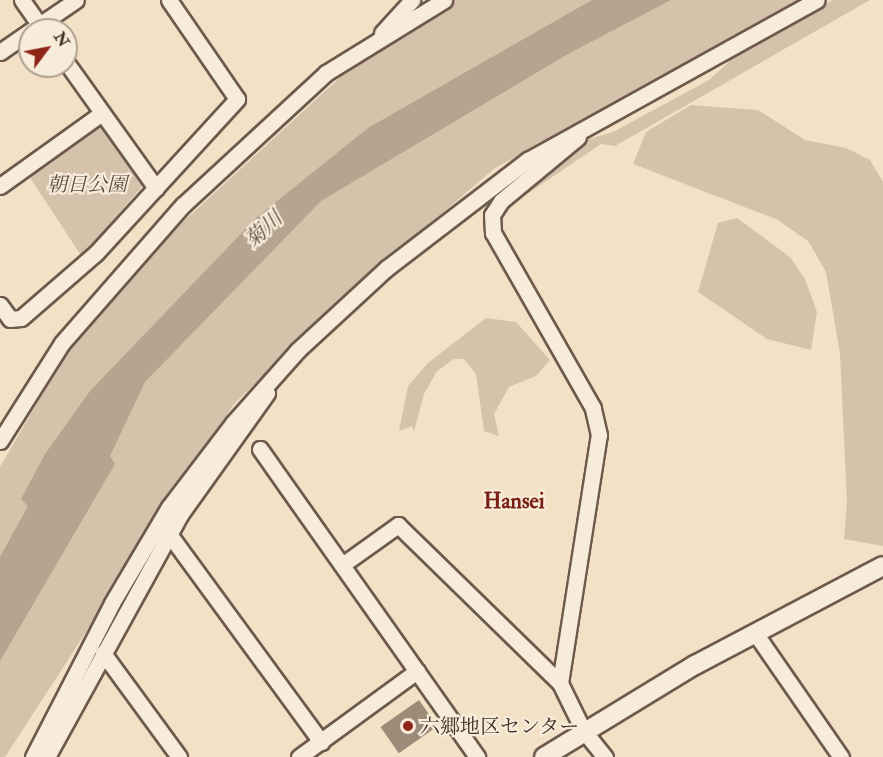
<!DOCTYPE html>
<meta charset="utf-8">
<style>
body{margin:0}
#map{position:relative;width:883px;height:757px;overflow:hidden;background:#f3e1c6;font-family:"IM FELL Double Pica","Noto Serif JP",serif}
div>[style]{position:absolute}
[style*='--x']{left:calc(var(--x)*1px);top:calc(var(--y)*1px);width:calc(var(--w)*1px);rotate:calc(var(--a)*1deg)}
.green>*{inset:0;background:#d5c2ab}
.water>*{inset:0;background:#b6a48f}
.building>*{inset:0;background:#9d8b79;transform-origin:0 0}
.roads{filter:drop-shadow(2px 0 #6d5a4d) drop-shadow(-2px 0 #6d5a4d) drop-shadow(0 2px #6d5a4d) drop-shadow(0 -2px #6d5a4d)}
.minor>*{height:15px;margin:-7.5px;padding:0 7.5px;transform-origin:7.5px;border-radius:7.5px;background:#f7ecda}
.tertiary>*{height:18px;margin:-9px;padding:0 9px;transform-origin:9px;border-radius:9px;background:#f7ecda}
.dots>*{width:16px;height:16px;translate:-50% -50%;box-sizing:border-box;border:3px solid #f7ecda;border-radius:50%}
span{translate:-50% -50%;white-space:nowrap;text-align:center;line-height:1.15;-webkit-text-stroke:4.5px #f7ecda;paint-order:stroke}
.park-label{font-size:20px;color:#5e4b40;font-style:italic}
.poi-label{font-size:20px;color:#402d25}
.left{translate:0 -50%;text-align:left}
.water-label{font-size:21px;color:#5e4b40;font-style:italic}
.quarter-label{font-size:22px;color:#7a1f14;font-weight:700}
.north{position:absolute;left:18px;top:18px;width:60px;height:60px;box-sizing:border-box;background:#f7ecda;border:2px solid #aea092;border-radius:50%;rotate:58deg;font-size:16px;font-weight:700;line-height:24px;text-align:center;color:#402d25}
.north::after{content:'';display:block;margin:auto;width:21px;height:27px;background:#8f2418;clip-path:polygon(50% 0,100% 100%,50% 72%,0 100%)}
</style>
<div id="map">
<div class="green">
<div style="clip-path:polygon(450px 0,810px 0,495px 168px,348px 294px,234px 404px,5px 757px,0 757px,0 467px,96px 302px,385px 36px)"></div>
<div style="clip-path:polygon(833px 0,870px 0,615px 146px,601px 144px,502px 211px,507px 200px,585px 140px,613px 132px,709px 80px,731px 60px,731px 52px)"></div>
<div style="clip-path:polygon(691px 105px,758px 110px,805px 140px,846px 148px,870px 160px,883px 182px,883px 546px,844px 539px,847px 502px,840px 354px,826px 272px,808px 241px,776px 219px,633px 164px,646px 132px)"></div>
<div style="clip-path:polygon(100px 121px,144px 184px,82px 257px,27px 173px)"></div>
<div style="clip-path:polygon(737px 218px,790px 257px,805px 279px,817px 312px,811px 350px,767px 339px,698px 292px,718px 223px)"></div>
<div style="clip-path:polygon(486px 318px,516px 322px,550px 360px,536px 376px,509px 387px,494px 414px,499px 436px,484px 431px,476px 374px,464px 359px,454px 359px,437px 371px,424px 394px,414px 431px,412px 426px,399px 431px,408px 386px,428px 363px)"></div>
</div>
<div class="water">
<div style="clip-path:polygon(592px 0,671px 0,568px 54px,321px 201px,145px 382px,110px 456px,115px 464px,0 661px,0 557px,28px 506px,21px 499px,45px 454px,90px 391px,256px 218px,368px 128px)"></div>
</div>
<div class="building">
<div style="left:419px;top:700px;width:32px;height:47px;rotate:55deg"></div>
</div>
<div class="roads">
<div class="minor">
<div style="--x:22;--y:0;--w:37;--a:55"></div>
<div style="--x:32;--y:30;--w:53;--a:-34.3"></div>
<div style="--x:382;--y:33;--w:45;--a:-47.7"></div>
<div style="--x:0;--y:52;--w:37;--a:-35"></div>
<div style="--x:66;--y:62;--w:155;--a:54.5"></div>
<div style="--x:0;--y:186;--w:125;--a:-35.6"></div>
<div style="--x:0;--y:305;--w:17;--a:54"></div>
<div style="--x:10;--y:319;--w:11;--a:-5"></div>
<div style="--x:21;--y:318;--w:99;--a:-40.9"></div>
<div style="--x:96;--y:253;--w:209;--a:-47.5"></div>
<div style="--x:237;--y:99;--w:120;--a:-124.5"></div>
<div style="--x:0;--y:441;--w:116;--a:-57.7"></div>
<div style="--x:62;--y:343;--w:184;--a:-48.8"></div>
<div style="--x:183;--y:205;--w:195;--a:-42.7"></div>
<div style="--x:326;--y:73;--w:139;--a:-31.7"></div>
<div style="--x:260;--y:449;--w:377;--a:54.8"></div>
<div style="--x:169;--y:534;--w:258;--a:53.8"></div>
<div style="--x:342;--y:565;--w:69;--a:-35.5"></div>
<div style="--x:398;--y:525;--w:226;--a:44.3"></div>
<div style="--x:560;--y:683;--w:52;--a:63.9"></div>
<div style="--x:583;--y:730;--w:35;--a:51"></div>
<div style="--x:755;--y:633;--w:151;--a:55.3"></div>
<div style="--x:103;--y:653;--w:129;--a:53.8"></div>
<div style="--x:560;--y:683;--w:251;--a:-81.1"></div>
<div style="--x:599;--y:435;--w:28;--a:-103"></div>
<div style="--x:593;--y:408;--w:202;--a:-119.7"></div>
<div style="--x:493;--y:233;--w:18;--a:-93"></div>
<div style="--x:492;--y:215;--w:17;--a:-57"></div>
<div style="--x:501;--y:201;--w:100;--a:-39.7"></div>
<div style="--x:33;--y:757;--w:173;--a:-62.8"></div>
<div style="--x:112;--y:603;--w:112;--a:-59.3"></div>
<div style="--x:169;--y:507;--w:106;--a:-52.7"></div>
<div style="--x:233;--y:423;--w:98;--a:-48.3"></div>
<div style="--x:298;--y:350;--w:121;--a:-42.7"></div>
<div style="--x:387;--y:268;--w:178;--a:-37.5"></div>
<div style="--x:528;--y:160;--w:330;--a:-29"></div>
<div style="--x:47;--y:757;--w:276;--a:-61.2"></div>
<div style="--x:180;--y:515;--w:150;--a:-54.5"></div>
<div style="--x:299;--y:757;--w:146;--a:-36.1"></div>
</div>
<div class="tertiary">
<div style="--x:544;--y:757;--w:177;--a:-31.4"></div>
<div style="--x:695;--y:665;--w:212;--a:-27.8"></div>
</div>
</div>
<div class="dots">
<div style="left:408px;top:726px;background:#8f2418"></div>
</div>
<div class="park-label">
<span style="left:87px;top:184px">朝日公園</span>
</div>
<div class="poi-label">
<span class="left" style="left:420px;top:726px">六郷地区センター</span>
</div>
<div class="water-label">
<span style="left:264px;top:230px;rotate:-43deg">菊川</span>
</div>
<div class="quarter-label">
<span style="left:514px;top:502px">Hansei</span>
</div>
<div class="north">N</div>
</div>
